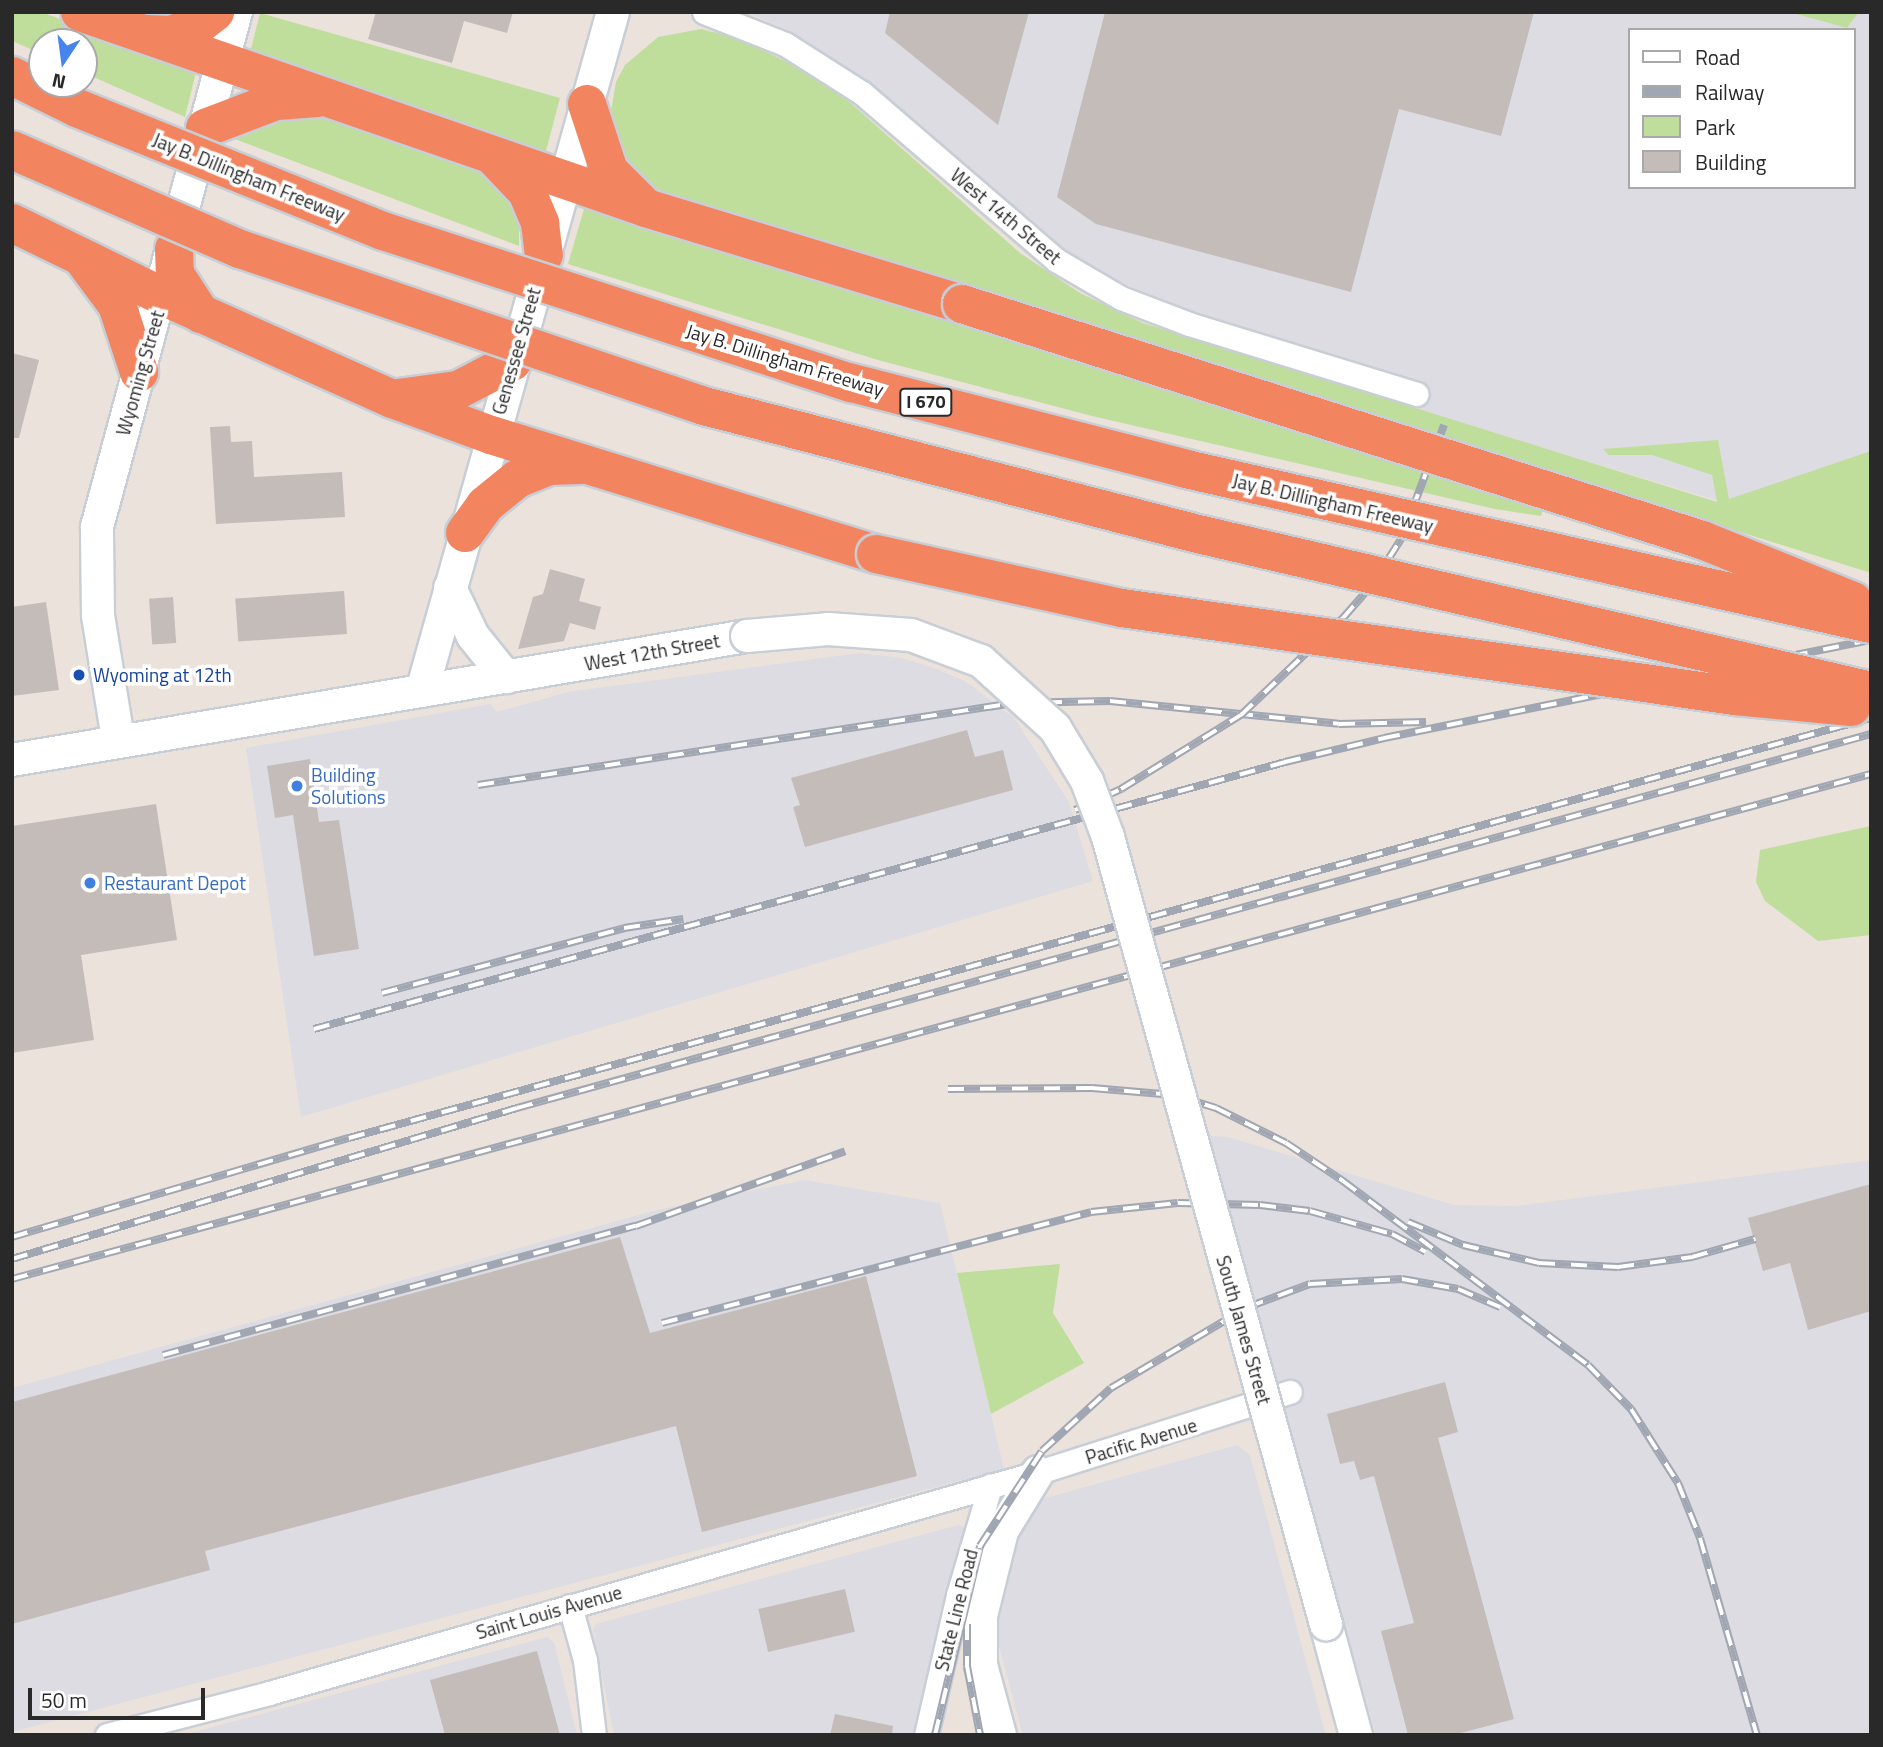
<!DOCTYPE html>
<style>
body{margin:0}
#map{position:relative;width:1883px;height:1747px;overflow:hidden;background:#ebe2dc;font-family:"Titillium Web",sans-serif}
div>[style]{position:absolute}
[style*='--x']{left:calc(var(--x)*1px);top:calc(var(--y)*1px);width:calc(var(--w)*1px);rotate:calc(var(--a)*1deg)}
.industrial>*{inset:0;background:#dddce3}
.green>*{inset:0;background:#bfde9c}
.building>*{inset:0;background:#c3bcb9;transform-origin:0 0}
.roads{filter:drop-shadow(2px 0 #c8ced6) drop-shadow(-2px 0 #c8ced6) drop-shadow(0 2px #c8ced6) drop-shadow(0 -2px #c8ced6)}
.street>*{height:23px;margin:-11.5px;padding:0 11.5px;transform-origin:11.5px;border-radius:11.5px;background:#fff}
.secondary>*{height:32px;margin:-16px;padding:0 16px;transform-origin:16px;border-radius:16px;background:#fff}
.highway>*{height:38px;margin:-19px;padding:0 19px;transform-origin:19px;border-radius:19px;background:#f28460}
.rail>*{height:8px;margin-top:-4px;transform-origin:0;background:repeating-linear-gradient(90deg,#fff 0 16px,#a0a6b2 0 32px);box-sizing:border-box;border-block:2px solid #a0a6b2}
.bridges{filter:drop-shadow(2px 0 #c8ced6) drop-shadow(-2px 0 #c8ced6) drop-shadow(0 2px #c8ced6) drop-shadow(0 -2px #c8ced6)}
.secondary-bridge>*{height:32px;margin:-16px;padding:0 16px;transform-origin:16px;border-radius:16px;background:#fff}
.highway-bridge>*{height:38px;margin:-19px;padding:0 19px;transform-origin:19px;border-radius:19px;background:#f28460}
.dots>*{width:19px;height:19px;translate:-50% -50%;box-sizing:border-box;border:4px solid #fff;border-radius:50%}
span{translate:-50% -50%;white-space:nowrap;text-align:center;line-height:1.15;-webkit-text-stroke:7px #fff;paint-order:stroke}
.shield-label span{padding:2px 5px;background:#fff;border:2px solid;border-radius:5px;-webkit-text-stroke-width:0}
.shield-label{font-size:18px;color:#292929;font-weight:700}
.street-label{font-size:19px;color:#292929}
.transit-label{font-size:19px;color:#164399}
.left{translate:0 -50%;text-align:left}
.shop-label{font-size:19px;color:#366cbe}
.frame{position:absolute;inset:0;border:14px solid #292929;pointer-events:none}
.legend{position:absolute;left:1628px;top:28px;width:228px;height:161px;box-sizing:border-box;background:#fff;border:2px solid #a9a9a9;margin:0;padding:9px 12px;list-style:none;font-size:21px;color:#292929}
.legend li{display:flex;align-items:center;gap:14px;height:35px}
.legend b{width:35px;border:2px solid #a9a9a9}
.north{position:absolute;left:28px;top:28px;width:70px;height:70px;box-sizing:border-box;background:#fff;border:2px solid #a9a9a9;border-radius:50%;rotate:193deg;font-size:19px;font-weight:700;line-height:28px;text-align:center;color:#292929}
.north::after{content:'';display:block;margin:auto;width:24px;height:32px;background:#4785ed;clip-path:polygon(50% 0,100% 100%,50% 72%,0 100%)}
.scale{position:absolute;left:28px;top:1688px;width:177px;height:32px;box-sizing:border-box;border:4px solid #292929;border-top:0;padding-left:9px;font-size:21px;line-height:24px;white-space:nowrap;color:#292929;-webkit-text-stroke:5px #fff;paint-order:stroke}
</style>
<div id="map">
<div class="industrial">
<div style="clip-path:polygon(evenodd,746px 12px,1871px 12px,1871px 547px,1418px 410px,1425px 383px,1203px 316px,1101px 274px,1038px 232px,865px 80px,795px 33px,746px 12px,1629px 30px,1853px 30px,1853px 187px,1629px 187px,1629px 30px)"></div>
<div style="clip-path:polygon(860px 653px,902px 658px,934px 668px,965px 681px,1014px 718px,1069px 802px,1093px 881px,301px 1117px,246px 748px,490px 704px,497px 712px,568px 692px)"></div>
<div style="clip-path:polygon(1200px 1135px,1228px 1137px,1454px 1205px,1516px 1206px,1871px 1160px,1871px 1735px,1376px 1735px)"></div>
<div style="clip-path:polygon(805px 1180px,940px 1203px,1004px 1469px,12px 1732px,12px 1388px,657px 1210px)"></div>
<div style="clip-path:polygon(1237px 1445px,1250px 1455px,1326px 1735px,1023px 1735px,993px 1624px,1024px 1504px)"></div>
<div style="clip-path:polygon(958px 1525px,964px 1527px,964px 1538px,920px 1735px,614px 1735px,593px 1630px,596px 1624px)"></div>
<div style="clip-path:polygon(547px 1637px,554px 1642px,577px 1735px,183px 1735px)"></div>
</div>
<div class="green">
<div style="clip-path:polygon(12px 12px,41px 12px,192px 67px,195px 76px,185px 117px,84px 73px,84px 42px,42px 42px,42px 54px,12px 41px)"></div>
<div style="clip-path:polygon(1789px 12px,1859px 12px,1847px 28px)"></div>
<div style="clip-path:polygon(260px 13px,560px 98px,546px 151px,543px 155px,250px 53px)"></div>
<div style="clip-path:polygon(701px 29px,738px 38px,809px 73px,845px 98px,1020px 253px,1080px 293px,1143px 323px,1717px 502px,1712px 475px,1652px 455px,1609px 455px,1603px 449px,1718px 440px,1729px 499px,1871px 451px,1871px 573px,654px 191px,630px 172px,610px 117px,616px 82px,625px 65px,658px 37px)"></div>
<div style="clip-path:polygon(302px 109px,473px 162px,500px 181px,519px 217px,519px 246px,235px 139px,252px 123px)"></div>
<div style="clip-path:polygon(586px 202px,1543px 509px,1541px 516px,1495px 509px,1092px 416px,878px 360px,568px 264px)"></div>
<div style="clip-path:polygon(1871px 826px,1871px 935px,1818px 941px,1765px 901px,1756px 882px,1760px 850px)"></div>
<div style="clip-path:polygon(1060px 1264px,1053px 1313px,1084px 1363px,991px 1414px,957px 1273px)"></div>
</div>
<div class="building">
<div style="clip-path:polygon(376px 12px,513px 12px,507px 33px,464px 21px,452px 63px,368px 39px)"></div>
<div style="clip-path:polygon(890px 12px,1029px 12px,998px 125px,885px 33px)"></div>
<div style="clip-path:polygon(1105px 12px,1534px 12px,1501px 136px,1399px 109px,1351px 292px,1096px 224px,1057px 197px)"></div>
<div style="clip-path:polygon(12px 353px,39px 360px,19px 438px,12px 438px)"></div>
<div style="clip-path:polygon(230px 426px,231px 442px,252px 441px,254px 477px,342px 472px,345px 517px,216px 524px,210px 427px)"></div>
<div style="clip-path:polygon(550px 569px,585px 579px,579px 601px,601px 607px,595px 630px,570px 623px,564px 641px,518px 649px,533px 597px,543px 594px)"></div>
<div style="left:344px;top:591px;width:43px;height:109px;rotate:86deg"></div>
<div style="left:173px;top:597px;width:46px;height:24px;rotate:86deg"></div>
<div style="clip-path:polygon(46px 602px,59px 690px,12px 696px,12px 607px)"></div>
<div style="clip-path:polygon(967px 730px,975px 757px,1003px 750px,1013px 790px,805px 847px,793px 807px,800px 805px,791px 778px)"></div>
<div style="clip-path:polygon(310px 759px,319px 822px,339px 820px,359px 949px,314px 956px,293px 815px,275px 818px,267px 766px)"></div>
<div style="clip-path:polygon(156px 804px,177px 940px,81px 955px,94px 1040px,12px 1053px,12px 826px)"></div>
<div style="clip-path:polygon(1871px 1184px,1871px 1311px,1808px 1330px,1790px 1263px,1763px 1271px,1748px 1218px)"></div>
<div style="clip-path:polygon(620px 1237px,650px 1333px,866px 1276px,917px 1476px,702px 1532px,676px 1426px,205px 1551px,210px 1570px,12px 1624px,12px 1402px)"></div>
<div style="clip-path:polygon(1445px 1382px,1458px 1432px,1438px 1438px,1514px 1719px,1453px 1735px,1408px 1735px,1381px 1631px,1414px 1623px,1374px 1476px,1360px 1480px,1354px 1461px,1340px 1464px,1327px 1414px)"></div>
<div style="left:845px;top:1589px;width:44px;height:89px;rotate:77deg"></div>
<div style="clip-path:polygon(537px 1651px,560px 1735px,445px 1735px,430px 1680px)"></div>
<div style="clip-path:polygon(835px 1714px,893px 1726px,892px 1735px,830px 1735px)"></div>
</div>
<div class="roads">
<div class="street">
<div style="--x:704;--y:12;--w:87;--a:21.6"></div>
<div style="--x:785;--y:44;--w:91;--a:32.5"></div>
<div style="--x:862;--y:93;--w:256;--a:40.7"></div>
<div style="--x:1056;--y:260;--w:75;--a:30.3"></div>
<div style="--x:1121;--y:298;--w:73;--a:20.9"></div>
<div style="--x:1189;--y:324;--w:238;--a:17.1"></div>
<div style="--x:570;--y:1606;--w:56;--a:74.5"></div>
<div style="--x:585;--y:1660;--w:76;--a:83.2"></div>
<div style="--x:107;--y:1735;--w:167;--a:-14.5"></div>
<div style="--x:269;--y:1693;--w:784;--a:-15.99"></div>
<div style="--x:1023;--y:1477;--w:280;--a:-17.7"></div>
<div style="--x:926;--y:1735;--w:144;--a:-77.1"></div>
<div style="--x:958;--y:1595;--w:114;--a:-73.6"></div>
</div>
<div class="secondary">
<div style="--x:450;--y:588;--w:53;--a:64.4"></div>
<div style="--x:473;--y:636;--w:53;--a:51.2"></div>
<div style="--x:422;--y:691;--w:705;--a:-74.29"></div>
<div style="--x:118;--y:739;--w:126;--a:-99.2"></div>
<div style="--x:98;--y:615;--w:88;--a:-90.7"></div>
<div style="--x:97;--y:527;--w:533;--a:-74.9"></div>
<div style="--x:12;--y:760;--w:745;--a:-9.58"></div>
<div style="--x:1326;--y:1624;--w:115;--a:74.9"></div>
<div style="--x:1000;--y:1735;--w:73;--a:-105.2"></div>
<div style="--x:981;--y:1665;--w:49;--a:-90"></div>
<div style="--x:981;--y:1616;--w:88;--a:-76.1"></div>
<div style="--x:1002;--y:1531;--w:69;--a:-58.6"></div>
</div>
<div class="highway">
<div style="--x:80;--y:12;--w:599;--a:19.1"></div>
<div style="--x:646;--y:208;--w:330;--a:16.9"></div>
<div style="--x:146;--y:34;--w:25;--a:2"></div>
<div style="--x:171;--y:35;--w:32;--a:-22"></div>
<div style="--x:201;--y:23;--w:18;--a:-38"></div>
<div style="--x:587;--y:104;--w:71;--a:71.8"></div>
<div style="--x:609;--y:171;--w:47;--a:45"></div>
<div style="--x:205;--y:128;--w:76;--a:-20.8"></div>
<div style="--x:276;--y:101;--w:42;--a:-4.1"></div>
<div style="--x:492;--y:155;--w:51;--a:46.6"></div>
<div style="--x:527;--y:192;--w:34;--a:67"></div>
<div style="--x:540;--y:223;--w:32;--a:83"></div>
<div style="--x:12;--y:223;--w:167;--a:26"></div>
<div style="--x:162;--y:296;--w:252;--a:24.1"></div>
<div style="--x:392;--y:399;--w:105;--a:20"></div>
<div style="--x:491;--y:435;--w:403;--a:17.2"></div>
<div style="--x:174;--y:249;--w:25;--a:88"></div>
<div style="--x:175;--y:274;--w:48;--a:57"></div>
<div style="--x:85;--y:262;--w:54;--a:53.3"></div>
<div style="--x:117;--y:305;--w:71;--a:71.8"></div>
<div style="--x:398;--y:398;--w:61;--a:-7.6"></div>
<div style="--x:458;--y:390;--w:61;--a:-27.4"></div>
<div style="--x:465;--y:533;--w:34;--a:-54"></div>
<div style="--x:485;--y:505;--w:41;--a:-39.1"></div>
<div style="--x:517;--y:479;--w:35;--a:-22"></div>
<div style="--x:549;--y:466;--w:31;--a:-2"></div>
</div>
</div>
<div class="rail">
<div style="--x:478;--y:785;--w:542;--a:-8.7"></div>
<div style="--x:1014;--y:703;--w:96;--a:-1.2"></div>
<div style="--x:1110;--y:701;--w:230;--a:5.7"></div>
<div style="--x:1339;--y:724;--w:87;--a:-1.3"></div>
<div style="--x:1075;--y:810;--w:51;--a:-24.5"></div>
<div style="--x:1121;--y:789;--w:141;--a:-31.7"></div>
<div style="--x:1241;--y:715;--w:141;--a:-43.6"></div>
<div style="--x:1343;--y:618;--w:43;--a:-48.8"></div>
<div style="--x:1371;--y:586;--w:56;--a:-57.4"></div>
<div style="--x:1401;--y:539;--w:122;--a:-69.3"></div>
<div style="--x:382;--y:993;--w:251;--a:-15"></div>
<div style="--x:624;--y:928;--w:60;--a:-8.7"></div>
<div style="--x:314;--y:1029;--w:1007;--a:-15.37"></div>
<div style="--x:1285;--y:762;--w:102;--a:-13.6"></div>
<div style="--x:1384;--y:738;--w:497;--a:-11.4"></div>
<div style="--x:948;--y:1089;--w:144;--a:-0.4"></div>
<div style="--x:1092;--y:1088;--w:82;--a:4.9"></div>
<div style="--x:1174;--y:1095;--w:44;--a:17.2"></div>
<div style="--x:1216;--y:1108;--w:78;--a:26.6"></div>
<div style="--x:1286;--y:1143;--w:69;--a:33.7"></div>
<div style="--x:1343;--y:1181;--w:306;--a:36.9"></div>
<div style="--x:1588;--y:1365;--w:62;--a:45.7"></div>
<div style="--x:1631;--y:1409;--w:88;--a:57.6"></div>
<div style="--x:1678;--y:1483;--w:59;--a:68.2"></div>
<div style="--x:1700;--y:1538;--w:205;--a:73.9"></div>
<div style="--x:1408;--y:1222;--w:60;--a:22.7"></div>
<div style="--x:1463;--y:1245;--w:78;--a:13.3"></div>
<div style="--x:1539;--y:1263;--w:79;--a:2.9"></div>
<div style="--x:1618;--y:1267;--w:75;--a:-7.7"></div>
<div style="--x:1692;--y:1257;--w:66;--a:-15.9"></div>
<div style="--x:12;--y:1237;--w:351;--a:-16.4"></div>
<div style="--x:349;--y:1138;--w:1579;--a:-15.43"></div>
<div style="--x:12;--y:1259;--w:527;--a:-16.65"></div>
<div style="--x:517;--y:1108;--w:1405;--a:-15.44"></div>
<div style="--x:12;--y:1279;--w:1926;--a:-15.2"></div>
<div style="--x:662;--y:1323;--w:443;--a:-14.5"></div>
<div style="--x:1091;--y:1212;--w:87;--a:-5.9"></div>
<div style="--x:1178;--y:1203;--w:82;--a:1.4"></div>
<div style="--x:1260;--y:1205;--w:50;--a:6.8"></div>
<div style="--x:1310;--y:1211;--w:85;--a:15.7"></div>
<div style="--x:1392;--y:1234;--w:38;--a:28"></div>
<div style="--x:163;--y:1355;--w:490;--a:-15.3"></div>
<div style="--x:636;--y:1226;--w:222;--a:-19.7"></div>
<div style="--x:967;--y:1624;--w:42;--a:90"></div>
<div style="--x:967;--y:1666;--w:70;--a:79.3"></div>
<div style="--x:935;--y:1735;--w:194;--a:-76.6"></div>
<div style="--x:980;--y:1546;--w:113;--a:-56.9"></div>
<div style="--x:1042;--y:1451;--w:93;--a:-42.4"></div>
<div style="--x:1111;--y:1388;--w:159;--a:-30.6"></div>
<div style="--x:1248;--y:1307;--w:66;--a:-20.4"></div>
<div style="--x:1310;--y:1284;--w:92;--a:-3.1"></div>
<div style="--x:1402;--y:1279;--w:57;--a:10.1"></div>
<div style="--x:1458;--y:1289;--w:46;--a:23.2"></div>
</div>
<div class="bridges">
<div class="secondary-bridge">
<div style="--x:747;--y:636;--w:81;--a:-4.9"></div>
<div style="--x:828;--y:629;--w:83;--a:4.1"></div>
<div style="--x:911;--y:635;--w:75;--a:20.4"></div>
<div style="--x:981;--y:661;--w:100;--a:42.2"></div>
<div style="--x:1055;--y:728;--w:62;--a:58.9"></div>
<div style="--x:1087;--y:781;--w:60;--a:69.4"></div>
<div style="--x:1108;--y:837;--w:817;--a:74.52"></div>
</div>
<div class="highway-bridge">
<div style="--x:12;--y:76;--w:72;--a:26.2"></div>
<div style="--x:77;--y:108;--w:330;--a:21.9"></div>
<div style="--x:383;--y:231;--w:493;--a:18"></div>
<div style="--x:852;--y:383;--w:345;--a:14.4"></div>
<div style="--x:1186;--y:469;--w:702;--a:12.75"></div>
<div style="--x:12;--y:150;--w:249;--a:23.5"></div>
<div style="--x:240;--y:249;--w:490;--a:18.7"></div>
<div style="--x:704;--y:406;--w:510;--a:14.53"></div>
<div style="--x:1198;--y:534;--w:691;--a:13.13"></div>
<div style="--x:962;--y:304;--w:777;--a:17.69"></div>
<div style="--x:1702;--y:540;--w:163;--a:22"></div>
<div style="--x:876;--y:554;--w:252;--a:12.4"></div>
<div style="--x:1122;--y:608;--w:619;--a:8.17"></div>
<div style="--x:1735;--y:696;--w:117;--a:5.4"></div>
</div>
</div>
<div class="dots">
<div style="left:79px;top:675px;background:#1a4fb4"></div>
<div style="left:297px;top:786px;background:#3f7fe0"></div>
<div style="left:90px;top:883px;background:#3f7fe0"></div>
</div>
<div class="shield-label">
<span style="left:926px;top:402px">I 670</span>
</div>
<div class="street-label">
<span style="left:249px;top:177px;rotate:22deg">Jay B. Dillingham Freeway</span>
<span style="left:1006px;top:216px;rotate:40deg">West 14th Street</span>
<span style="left:516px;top:351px;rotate:-74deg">Genessee Street</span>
<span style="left:785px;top:360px;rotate:17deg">Jay B. Dillingham Freeway</span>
<span style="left:140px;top:373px;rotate:-74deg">Wyoming Street</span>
<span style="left:1333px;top:503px;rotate:13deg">Jay B. Dillingham Freeway</span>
<span style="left:652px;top:652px;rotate:-10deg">West 12th Street</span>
<span style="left:1244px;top:1330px;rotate:74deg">South James Street</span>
<span style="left:1141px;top:1441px;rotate:-17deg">Pacific Avenue</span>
<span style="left:956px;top:1610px;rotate:-76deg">State Line Road</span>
<span style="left:549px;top:1612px;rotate:-16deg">Saint Louis Avenue</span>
</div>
<div class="transit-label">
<span class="left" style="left:93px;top:675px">Wyoming at 12th</span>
</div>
<div class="shop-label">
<span class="left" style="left:311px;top:786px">Building<br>Solutions</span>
<span class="left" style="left:104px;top:883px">Restaurant Depot</span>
</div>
<div class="frame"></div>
<ul class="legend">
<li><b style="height:9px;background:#fff"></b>Road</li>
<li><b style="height:9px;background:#a0a6b2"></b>Railway</li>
<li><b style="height:19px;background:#bfde9c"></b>Park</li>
<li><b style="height:19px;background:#c3bcb9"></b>Building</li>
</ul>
<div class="north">N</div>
<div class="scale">50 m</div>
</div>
